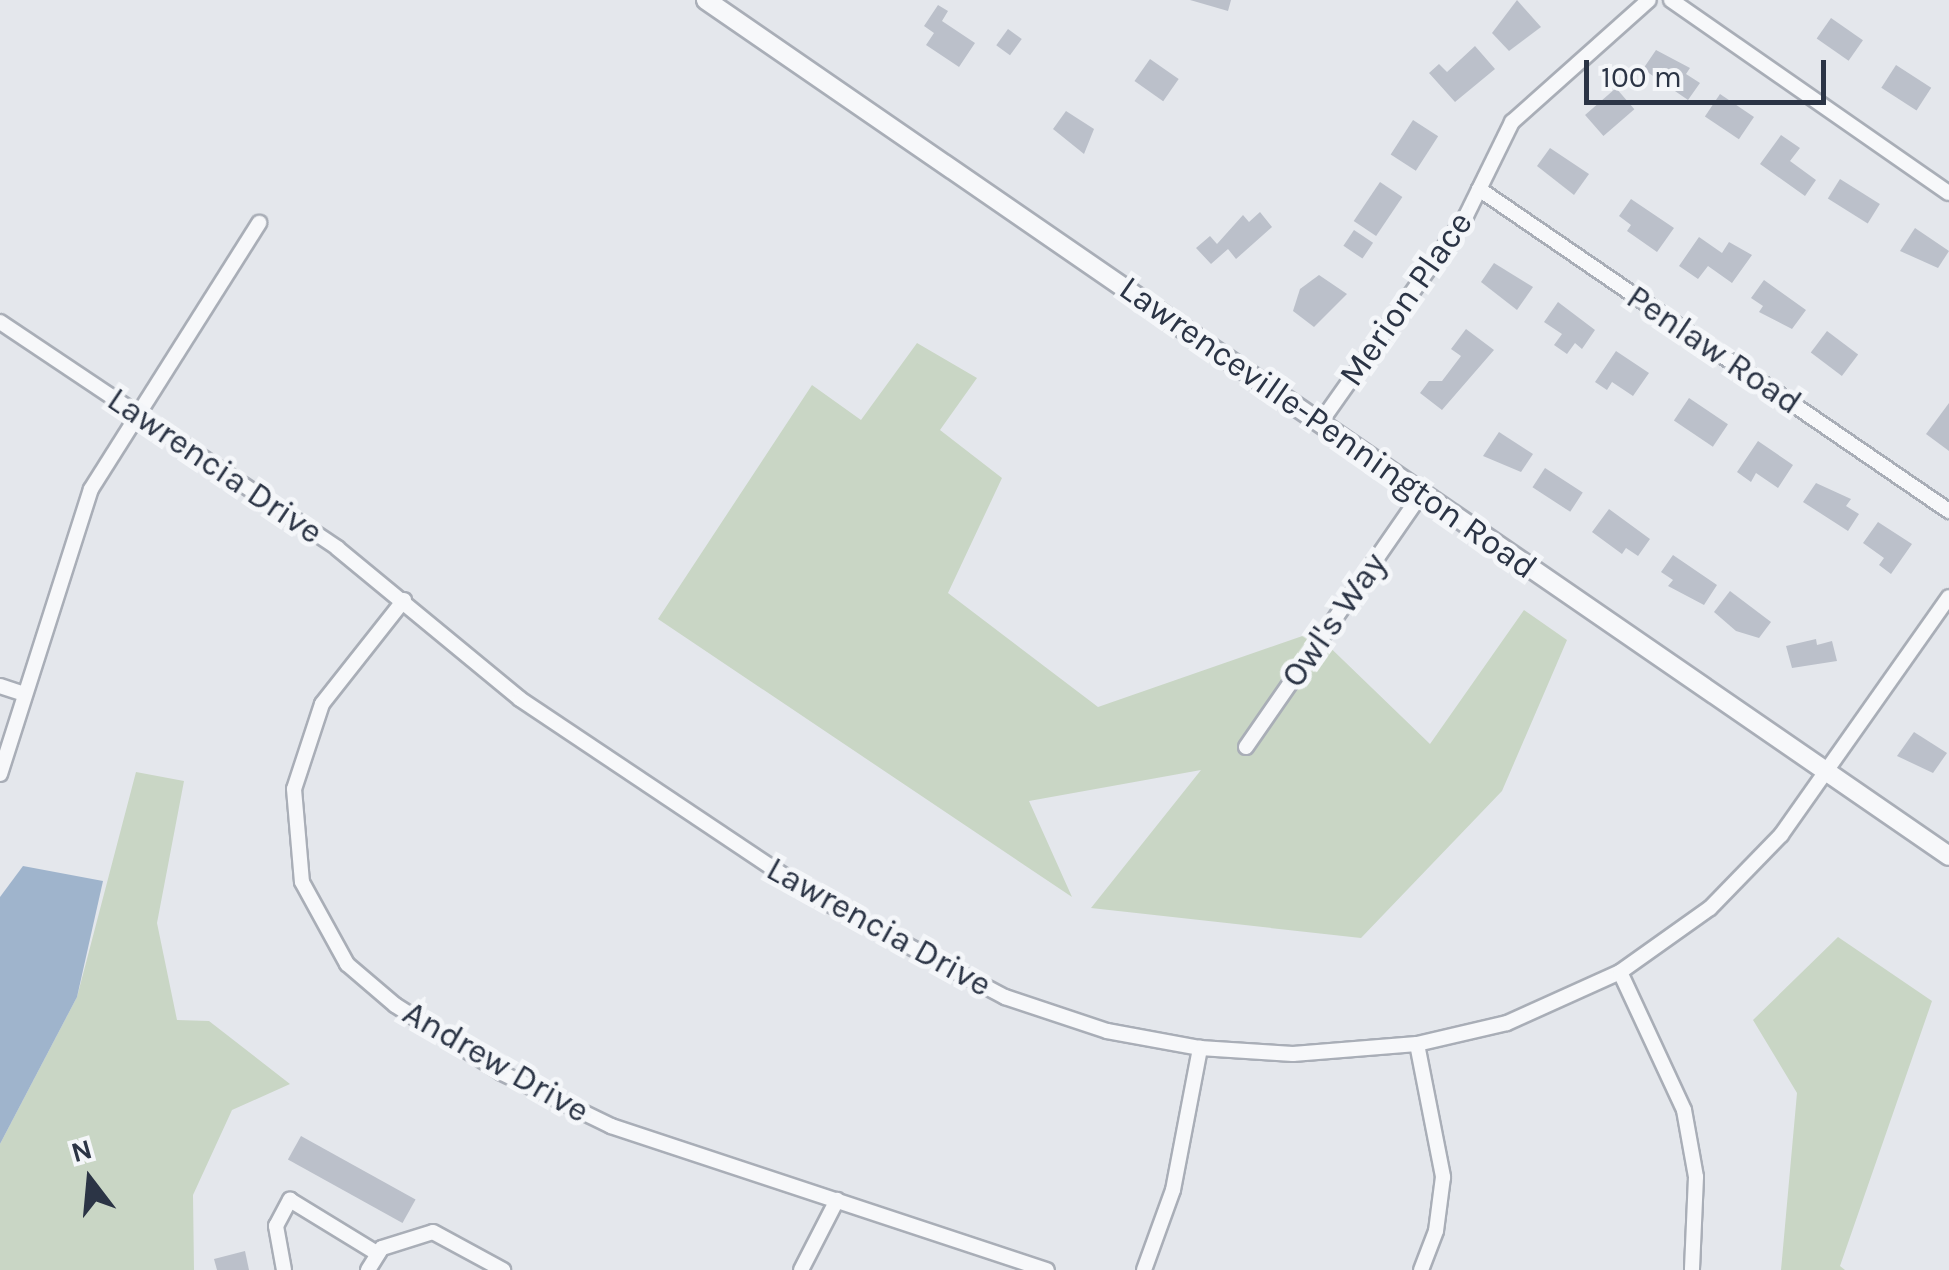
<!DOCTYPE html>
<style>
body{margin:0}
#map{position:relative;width:1949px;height:1270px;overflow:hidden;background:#e4e7ec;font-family:Karla,sans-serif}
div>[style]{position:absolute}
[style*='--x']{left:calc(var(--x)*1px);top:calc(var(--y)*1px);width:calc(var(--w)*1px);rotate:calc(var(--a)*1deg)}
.green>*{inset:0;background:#c9d6c5}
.water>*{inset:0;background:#9fb4cc}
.building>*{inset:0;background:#bbc0ca;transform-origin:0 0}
.roads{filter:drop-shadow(2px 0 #a9aeb7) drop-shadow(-2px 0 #a9aeb7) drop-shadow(0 2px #a9aeb7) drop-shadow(0 -2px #a9aeb7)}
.minor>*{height:14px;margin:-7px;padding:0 7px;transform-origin:7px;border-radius:7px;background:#f7f8fa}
.tertiary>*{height:18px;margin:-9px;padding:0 9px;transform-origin:9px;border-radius:9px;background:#f7f8fa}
span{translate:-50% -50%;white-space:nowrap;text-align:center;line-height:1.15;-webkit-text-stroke:10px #f4f6f9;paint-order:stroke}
.street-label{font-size:35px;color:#2b3445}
.north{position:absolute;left:40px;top:1130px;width:100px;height:100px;-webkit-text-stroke:8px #f4f6f9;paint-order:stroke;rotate:344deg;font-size:28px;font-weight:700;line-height:40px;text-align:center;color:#2b3445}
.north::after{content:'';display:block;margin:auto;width:35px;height:45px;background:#2b3445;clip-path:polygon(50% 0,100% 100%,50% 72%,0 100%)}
.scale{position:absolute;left:1584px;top:60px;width:242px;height:45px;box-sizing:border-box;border:5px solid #2b3445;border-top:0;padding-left:12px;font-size:30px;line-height:35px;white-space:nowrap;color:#2b3445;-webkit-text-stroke:8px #f4f6f9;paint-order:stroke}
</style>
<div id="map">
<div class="green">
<div style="clip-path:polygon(917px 343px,977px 378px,940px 430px,1002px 478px,948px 593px,1098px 707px,1314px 632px,1430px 744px,1524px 610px,1567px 640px,1502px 791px,1361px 938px,1091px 908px,1201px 770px,1029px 801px,1072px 897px,658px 619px,812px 385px,861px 420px)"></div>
<div style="clip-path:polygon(136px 772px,184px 781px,157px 923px,177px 1020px,209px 1021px,290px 1084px,232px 1110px,193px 1195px,194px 1270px,0 1270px,0 1144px,77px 997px)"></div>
<div style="clip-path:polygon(1838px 937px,1932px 1001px,1840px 1266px,1845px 1270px,1781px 1270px,1797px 1093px,1753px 1020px)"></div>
</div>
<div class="water">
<div style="clip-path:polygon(23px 866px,103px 881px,77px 997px,0 1144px,0 897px)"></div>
</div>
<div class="building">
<div style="clip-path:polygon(1190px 0,1231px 0,1228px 11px)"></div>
<div style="clip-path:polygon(1517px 0,1541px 27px,1509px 51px,1492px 33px)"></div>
<div style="clip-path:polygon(938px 5px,948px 11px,942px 21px,975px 43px,959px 67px,926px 45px,934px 33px,924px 26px)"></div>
<div style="left:1831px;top:18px;width:39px;height:25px;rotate:35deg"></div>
<div style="left:1008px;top:29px;width:17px;height:20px;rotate:36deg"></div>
<div style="clip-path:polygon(1475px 46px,1495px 69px,1455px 102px,1429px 73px,1439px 64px,1447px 72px)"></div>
<div style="clip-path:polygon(1656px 50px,1690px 68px,1686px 74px,1700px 83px,1688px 100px,1643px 69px)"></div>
<div style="left:1150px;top:59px;width:35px;height:27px;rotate:35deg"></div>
<div style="left:1896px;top:65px;width:42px;height:27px;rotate:33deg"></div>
<div style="left:1616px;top:88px;width:28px;height:41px;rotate:49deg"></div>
<div style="left:1720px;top:94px;width:41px;height:27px;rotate:34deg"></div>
<div style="clip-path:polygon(1066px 111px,1094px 129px,1084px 154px,1053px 129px)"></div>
<div style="left:1413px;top:120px;width:30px;height:41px;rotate:33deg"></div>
<div style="clip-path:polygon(1781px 135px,1800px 148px,1790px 161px,1816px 180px,1805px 196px,1760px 164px)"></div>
<div style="clip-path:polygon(1550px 148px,1589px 174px,1574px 195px,1537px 166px)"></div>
<div style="left:1840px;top:179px;width:47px;height:23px;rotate:32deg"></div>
<div style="left:1380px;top:182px;width:27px;height:47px;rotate:34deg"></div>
<div style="clip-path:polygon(1631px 199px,1674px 228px,1657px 252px,1627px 231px,1631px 225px,1619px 216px)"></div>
<div style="clip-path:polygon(1260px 212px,1272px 227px,1236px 259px,1228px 249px,1211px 264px,1196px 248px,1210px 236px,1217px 244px,1243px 215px,1249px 222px)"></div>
<div style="clip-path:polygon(1915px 228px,1949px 251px,1938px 268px,1900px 251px)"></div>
<div style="left:1354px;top:230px;width:23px;height:19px;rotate:34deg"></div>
<div style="clip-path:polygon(1699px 237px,1722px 253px,1729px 242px,1752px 255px,1732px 283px,1708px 266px,1698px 279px,1679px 266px)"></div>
<div style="clip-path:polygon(1494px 263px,1533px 287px,1517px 310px,1481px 282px)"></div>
<div style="clip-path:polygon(1319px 275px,1347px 294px,1314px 327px,1293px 311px,1300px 289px)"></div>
<div style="clip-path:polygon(1764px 280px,1806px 310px,1792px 329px,1759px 312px,1763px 306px,1751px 298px)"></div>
<div style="clip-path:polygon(1558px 302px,1595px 330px,1582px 349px,1575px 343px,1567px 354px,1554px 345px,1562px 334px,1544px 322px)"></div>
<div style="clip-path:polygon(1466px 329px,1494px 350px,1442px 410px,1420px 393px,1429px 381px,1442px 381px,1461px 356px,1451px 349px)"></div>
<div style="left:1827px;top:331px;width:39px;height:27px;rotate:37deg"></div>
<div style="clip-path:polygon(1616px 351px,1649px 373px,1633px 396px,1612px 382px,1607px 390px,1595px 382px)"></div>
<div style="left:1689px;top:398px;width:47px;height:27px;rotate:34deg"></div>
<div style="clip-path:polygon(1949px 403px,1949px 451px,1926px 434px)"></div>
<div style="clip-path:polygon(1499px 432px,1533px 454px,1521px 472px,1483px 456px)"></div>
<div style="clip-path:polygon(1758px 441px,1793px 465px,1778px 488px,1756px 473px,1751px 482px,1737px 472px)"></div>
<div style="left:1545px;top:468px;width:45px;height:23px;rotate:33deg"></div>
<div style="clip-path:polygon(1816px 483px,1851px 499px,1846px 506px,1859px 514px,1848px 531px,1803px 502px)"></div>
<div style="clip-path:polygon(1609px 509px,1650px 539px,1638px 556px,1626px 548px,1622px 554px,1592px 532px)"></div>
<div style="clip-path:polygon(1878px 522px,1912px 544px,1891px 574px,1879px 565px,1884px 558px,1863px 543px)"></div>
<div style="clip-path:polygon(1673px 555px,1717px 585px,1704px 605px,1668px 586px,1673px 580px,1661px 572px)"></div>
<div style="clip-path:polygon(1730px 591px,1771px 622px,1759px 638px,1736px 631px,1714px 612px)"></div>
<div style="clip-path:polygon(1816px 639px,1817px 645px,1832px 641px,1837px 661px,1792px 668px,1786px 646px)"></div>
<div style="clip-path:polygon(1914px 732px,1947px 753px,1933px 773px,1897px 756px)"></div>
<div style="left:301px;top:1136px;width:131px;height:27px;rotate:29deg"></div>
<div style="clip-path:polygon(245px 1251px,249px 1270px,217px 1270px,214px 1259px)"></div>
</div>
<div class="roads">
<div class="minor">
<div style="--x:1671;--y:0;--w:338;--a:34.8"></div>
<div style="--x:1479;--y:189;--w:570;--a:34.42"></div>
<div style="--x:0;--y:322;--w:406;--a:33.8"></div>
<div style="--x:337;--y:548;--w:237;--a:39.5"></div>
<div style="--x:520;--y:699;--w:356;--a:33.8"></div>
<div style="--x:816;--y:897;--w:214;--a:27.9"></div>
<div style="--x:1005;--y:997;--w:108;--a:18.4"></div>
<div style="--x:1107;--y:1031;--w:95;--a:10.4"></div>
<div style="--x:1200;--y:1048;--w:93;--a:3.7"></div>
<div style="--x:1293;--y:1054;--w:124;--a:-4.6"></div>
<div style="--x:1417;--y:1044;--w:92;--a:-13.1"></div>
<div style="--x:1507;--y:1023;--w:124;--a:-24.3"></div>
<div style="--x:1620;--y:972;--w:110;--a:-35.4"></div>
<div style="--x:1710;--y:908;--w:102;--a:-45.8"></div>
<div style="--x:1781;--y:835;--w:291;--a:-54.8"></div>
<div style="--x:1320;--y:423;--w:253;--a:-54.8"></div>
<div style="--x:1466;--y:216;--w:105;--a:-63.9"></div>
<div style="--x:1512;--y:122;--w:183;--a:-41.7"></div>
<div style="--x:404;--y:600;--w:132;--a:128.3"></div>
<div style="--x:322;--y:704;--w:89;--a:108.2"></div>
<div style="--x:294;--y:789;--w:93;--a:85.1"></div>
<div style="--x:302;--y:882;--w:94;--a:61.2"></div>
<div style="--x:347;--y:964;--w:63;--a:40.5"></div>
<div style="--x:395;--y:1005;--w:127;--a:32.4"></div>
<div style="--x:502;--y:1073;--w:121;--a:25.9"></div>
<div style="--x:611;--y:1126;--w:459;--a:18.3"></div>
<div style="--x:0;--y:686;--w:26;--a:18"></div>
<div style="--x:1246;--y:747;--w:309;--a:-55.3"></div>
<div style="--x:0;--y:774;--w:299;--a:-72.3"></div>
<div style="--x:91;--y:489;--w:315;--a:-57.7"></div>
<div style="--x:1620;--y:972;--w:152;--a:65.1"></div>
<div style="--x:1684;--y:1110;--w:68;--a:79.8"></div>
<div style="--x:1696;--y:1177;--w:93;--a:92.5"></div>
<div style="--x:1417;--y:1044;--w:136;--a:78.9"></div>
<div style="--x:1443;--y:1177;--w:54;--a:97.4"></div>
<div style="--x:1436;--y:1231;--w:42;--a:111"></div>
<div style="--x:284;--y:1270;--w:45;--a:-100.3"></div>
<div style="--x:276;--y:1226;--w:30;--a:-62"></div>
<div style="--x:290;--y:1200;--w:103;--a:31.5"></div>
<div style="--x:368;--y:1270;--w:26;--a:-58"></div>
<div style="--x:382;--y:1248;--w:53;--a:-17.4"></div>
<div style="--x:433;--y:1232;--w:80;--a:28.5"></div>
<div style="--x:801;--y:1270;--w:79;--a:-62.8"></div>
<div style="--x:1144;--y:1270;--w:85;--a:-70.1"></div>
<div style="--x:1173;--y:1190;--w:145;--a:-79.2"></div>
</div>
<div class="tertiary">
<div style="--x:706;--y:0;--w:1509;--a:34.55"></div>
</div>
</div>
<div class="street-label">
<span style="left:1406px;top:299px;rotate:-55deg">Merion Place</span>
<span style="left:1714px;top:350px;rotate:34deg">Penlaw Road</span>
<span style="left:1328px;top:428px;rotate:35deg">Lawrenceville-Pennington Road</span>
<span style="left:215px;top:466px;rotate:34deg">Lawrencia Drive</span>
<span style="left:1334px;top:620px;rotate:-55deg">Owl's Way</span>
<span style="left:879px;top:927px;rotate:29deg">Lawrencia Drive</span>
<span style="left:496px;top:1062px;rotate:30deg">Andrew Drive</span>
</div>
<div class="north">N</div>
<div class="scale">100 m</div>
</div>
